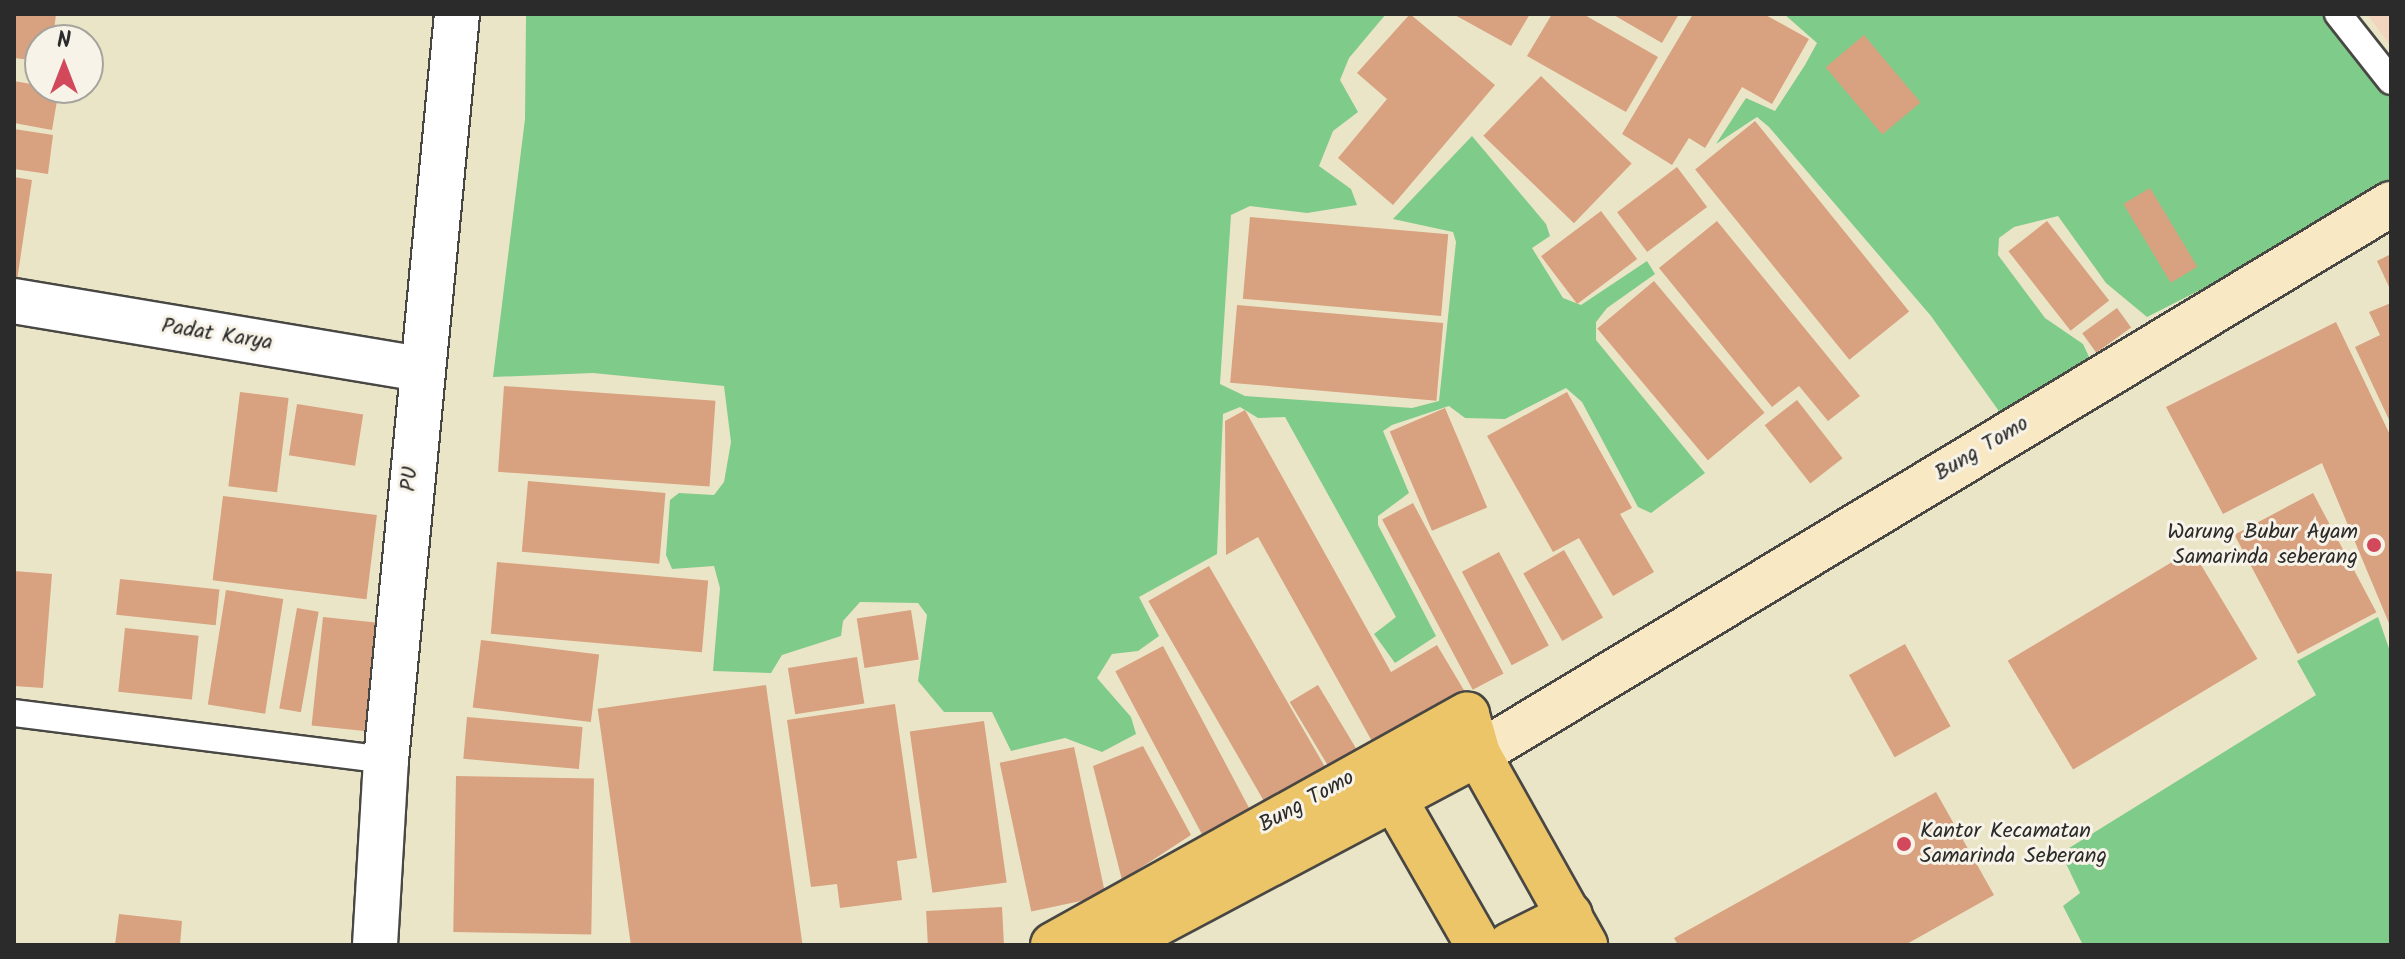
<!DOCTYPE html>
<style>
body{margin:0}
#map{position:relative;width:2405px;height:959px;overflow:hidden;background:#ebe5c8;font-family:Kalam,sans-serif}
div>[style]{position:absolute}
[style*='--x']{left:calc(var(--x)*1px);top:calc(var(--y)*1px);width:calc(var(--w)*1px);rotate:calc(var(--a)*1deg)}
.built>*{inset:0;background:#f3d4bf}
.green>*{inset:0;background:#7fcb8a}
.building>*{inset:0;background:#d8a17f;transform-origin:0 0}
.roads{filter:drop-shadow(2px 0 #484743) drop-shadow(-2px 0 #484743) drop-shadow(0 2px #484743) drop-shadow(0 -2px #484743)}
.lane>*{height:26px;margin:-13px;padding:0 13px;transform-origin:13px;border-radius:13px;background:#fff}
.street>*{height:44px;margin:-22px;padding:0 22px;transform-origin:22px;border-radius:22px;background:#fff}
.secondary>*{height:44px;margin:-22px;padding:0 22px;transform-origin:22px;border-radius:22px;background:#f8e8c3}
.primary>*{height:44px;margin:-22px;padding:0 22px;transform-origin:22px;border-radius:22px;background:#edc569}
.dots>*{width:22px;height:22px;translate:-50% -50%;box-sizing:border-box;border:4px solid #f7f3e8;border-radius:50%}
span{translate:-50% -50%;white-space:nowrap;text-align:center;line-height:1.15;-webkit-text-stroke:6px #f7f3e8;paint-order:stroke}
.street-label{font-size:22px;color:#2b2b2b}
.poi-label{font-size:22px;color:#2b2b2b}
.right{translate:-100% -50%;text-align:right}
.left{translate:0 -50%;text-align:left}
.frame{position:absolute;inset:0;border:16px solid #2b2b2b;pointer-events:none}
.north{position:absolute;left:24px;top:24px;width:80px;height:80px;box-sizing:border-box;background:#f7f3e8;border:2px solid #a5a39c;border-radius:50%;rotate:0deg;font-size:22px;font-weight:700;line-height:32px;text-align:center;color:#2b2b2b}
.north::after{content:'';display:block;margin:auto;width:28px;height:36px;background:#d1495b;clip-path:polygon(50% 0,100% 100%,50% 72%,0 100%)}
</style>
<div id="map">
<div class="built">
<div style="clip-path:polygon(2367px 14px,2391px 14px,2391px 47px)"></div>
</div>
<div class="green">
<div style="clip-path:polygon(526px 14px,1386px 14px,1349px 58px,1340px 80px,1358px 112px,1333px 131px,1319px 166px,1351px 189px,1357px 205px,1307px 213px,1250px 206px,1231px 215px,1220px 384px,1245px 396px,1412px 408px,1439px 401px,1456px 242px,1453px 232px,1393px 219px,1472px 136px,1546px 224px,1550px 236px,1532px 248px,1563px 298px,1581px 305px,1647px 261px,1655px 274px,1607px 308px,1596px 322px,1596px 340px,1705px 473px,1651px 513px,1638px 507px,1582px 402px,1566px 388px,1505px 419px,1465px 418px,1449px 406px,1392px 425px,1383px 431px,1409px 493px,1378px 516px,1378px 525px,1436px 636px,1395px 663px,1374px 634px,1396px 617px,1285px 417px,1258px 418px,1240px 407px,1223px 414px,1217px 554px,1139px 597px,1159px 636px,1138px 651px,1112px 654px,1097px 678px,1131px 717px,1136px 734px,1102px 752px,1065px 738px,1011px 751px,992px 712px,944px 712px,918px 681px,927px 615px,918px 603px,860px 602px,843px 621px,841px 636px,782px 655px,771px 673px,713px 671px,720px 588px,714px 566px,672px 569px,666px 555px,670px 500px,679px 493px,714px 495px,724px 482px,731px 442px,724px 386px,593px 373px,493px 377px,525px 119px)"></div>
<div style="clip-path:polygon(1784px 14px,2328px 14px,2391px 98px,2391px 193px,2147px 317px,2106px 283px,2058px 216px,2014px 227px,1999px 238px,1998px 255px,2045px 318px,2083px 344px,2090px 359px,2001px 414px,1931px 316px,1769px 127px,1757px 117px,1716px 144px,1746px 98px,1775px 111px,1805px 65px,1817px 43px)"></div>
<div style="clip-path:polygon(2378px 617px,2391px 654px,2391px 945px,2083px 945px,2063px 906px,2080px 893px,2061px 853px,2316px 695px,2297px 661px)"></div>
</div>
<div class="building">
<div style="clip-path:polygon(14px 14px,56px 14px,53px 40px,40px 40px,40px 61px,14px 58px)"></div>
<div style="clip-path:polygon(1410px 14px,1495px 85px,1393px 205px,1338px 158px,1387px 99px,1357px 73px)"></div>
<div style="clip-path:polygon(1453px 14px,1530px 14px,1511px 46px)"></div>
<div style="clip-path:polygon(1552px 14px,1583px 14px,1658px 57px,1626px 112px,1527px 56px)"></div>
<div style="clip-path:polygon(1612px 14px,1679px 14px,1662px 43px)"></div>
<div style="clip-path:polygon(1693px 14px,1764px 14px,1809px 39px,1772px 104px,1742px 87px,1705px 148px,1689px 138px,1672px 165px,1622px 134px)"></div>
<div style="left:1864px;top:35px;width:88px;height:50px;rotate:50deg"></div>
<div style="left:1541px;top:76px;width:126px;height:83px;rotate:44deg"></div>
<div style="clip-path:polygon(14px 81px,59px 89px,52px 130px,14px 123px)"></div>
<div style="left:1755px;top:121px;width:245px;height:77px;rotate:51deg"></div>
<div style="clip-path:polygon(14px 129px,53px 135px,48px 174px,14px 169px)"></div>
<div style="left:1677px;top:167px;width:50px;height:75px;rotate:53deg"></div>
<div style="clip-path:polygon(14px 177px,32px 180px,16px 287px,14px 287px)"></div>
<div style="left:2150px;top:188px;width:92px;height:31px;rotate:59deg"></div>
<div style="left:1601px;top:211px;width:60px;height:75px;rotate:53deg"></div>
<div style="left:1250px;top:217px;width:199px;height:82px;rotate:5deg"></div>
<div style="clip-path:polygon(1717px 221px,1860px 396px,1828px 421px,1799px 386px,1772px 407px,1659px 268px)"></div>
<div style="left:2047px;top:221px;width:101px;height:49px;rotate:52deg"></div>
<div style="clip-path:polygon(2391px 254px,2391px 291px,2377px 261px)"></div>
<div style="left:1654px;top:281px;width:172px;height:74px;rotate:50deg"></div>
<div style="clip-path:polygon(2391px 303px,2391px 424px,2355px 347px,2380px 335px,2369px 312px)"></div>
<div style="left:1237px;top:305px;width:207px;height:78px;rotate:5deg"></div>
<div style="left:2117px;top:308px;width:24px;height:43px;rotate:54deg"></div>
<div style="clip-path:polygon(2336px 322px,2391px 437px,2391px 628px,2322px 463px,2223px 514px,2166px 407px)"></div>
<div style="left:504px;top:386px;width:212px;height:86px;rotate:4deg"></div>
<div style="left:240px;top:392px;width:49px;height:95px;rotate:7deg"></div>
<div style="clip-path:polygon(1567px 392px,1632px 508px,1620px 514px,1654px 572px,1613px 596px,1579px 538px,1553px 552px,1487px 436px)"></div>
<div style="left:1797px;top:400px;width:74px;height:41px;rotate:52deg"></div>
<div style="left:297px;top:404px;width:67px;height:52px;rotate:9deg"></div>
<div style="left:1445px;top:408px;width:108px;height:60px;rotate:67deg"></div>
<div style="clip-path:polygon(1245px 410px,1391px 672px,1437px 645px,1471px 702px,1378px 752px,1258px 537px,1226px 555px,1225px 421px)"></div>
<div style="left:528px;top:481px;width:138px;height:71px;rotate:5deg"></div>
<div style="left:2313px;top:493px;width:135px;height:89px;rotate:62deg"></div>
<div style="left:223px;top:496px;width:155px;height:85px;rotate:7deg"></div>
<div style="left:1413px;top:503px;width:193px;height:35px;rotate:62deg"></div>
<div style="left:1564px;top:550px;width:78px;height:47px;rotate:60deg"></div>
<div style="left:2192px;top:550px;width:127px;height:215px;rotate:59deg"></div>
<div style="left:1499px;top:552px;width:106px;height:42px;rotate:62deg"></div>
<div style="left:497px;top:562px;width:212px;height:72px;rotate:5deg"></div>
<div style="left:1209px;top:566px;width:235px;height:70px;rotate:60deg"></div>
<div style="clip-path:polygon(14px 571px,52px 574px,43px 688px,14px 686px)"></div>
<div style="left:120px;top:579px;width:100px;height:36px;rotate:6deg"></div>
<div style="left:226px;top:590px;width:58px;height:116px;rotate:9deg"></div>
<div style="left:297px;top:608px;width:22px;height:102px;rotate:10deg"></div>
<div style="left:911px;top:610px;width:50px;height:55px;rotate:81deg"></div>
<div style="left:323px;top:617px;width:65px;height:109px;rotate:6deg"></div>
<div style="left:125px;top:628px;width:74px;height:64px;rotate:6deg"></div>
<div style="left:481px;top:640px;width:119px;height:68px;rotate:7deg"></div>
<div style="left:1905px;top:644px;width:94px;height:64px;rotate:61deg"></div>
<div style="left:1163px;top:646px;width:186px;height:54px;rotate:62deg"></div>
<div style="left:857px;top:657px;width:47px;height:70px;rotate:81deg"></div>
<div style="left:766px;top:685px;width:263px;height:170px;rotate:82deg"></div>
<div style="left:1318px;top:685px;width:84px;height:33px;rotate:59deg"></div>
<div style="clip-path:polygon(895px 704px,917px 858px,897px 861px,902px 900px,840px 908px,837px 884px,811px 887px,787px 720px)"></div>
<div style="left:467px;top:717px;width:116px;height:42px;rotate:5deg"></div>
<div style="left:984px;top:721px;width:163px;height:75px;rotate:82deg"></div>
<div style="clip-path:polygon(1143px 746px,1191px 835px,1122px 880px,1093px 766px)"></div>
<div style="left:1074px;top:747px;width:152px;height:76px;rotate:78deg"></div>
<div style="left:456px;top:776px;width:138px;height:156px;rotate:1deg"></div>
<div style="clip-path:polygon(1936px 792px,1994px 895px,1905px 945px,1678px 945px,1674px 938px)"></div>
<div style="left:1002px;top:907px;width:38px;height:76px;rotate:87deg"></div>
<div style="clip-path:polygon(119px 914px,182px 921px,180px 945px,115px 945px)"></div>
</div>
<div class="roads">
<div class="lane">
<div style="--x:2338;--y:14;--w:85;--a:51.7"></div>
<div style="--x:14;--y:713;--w:375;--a:7.2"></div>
</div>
<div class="street">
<div style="--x:14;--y:301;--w:412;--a:9.5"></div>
<div style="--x:375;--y:945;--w:185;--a:-86.6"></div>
<div style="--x:386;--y:760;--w:749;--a:-84.56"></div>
</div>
<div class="secondary">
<div style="--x:1478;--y:754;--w:1066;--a:-31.07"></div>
</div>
<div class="primary">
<div style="--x:1380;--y:774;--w:197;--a:60.2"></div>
<div style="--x:1053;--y:945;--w:474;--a:-29.1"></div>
<div style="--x:1467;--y:715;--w:41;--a:74.2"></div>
<div style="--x:1478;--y:754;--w:219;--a:60.7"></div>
<div style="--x:1117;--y:945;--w:408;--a:-27.9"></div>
<div style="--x:1510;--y:945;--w:67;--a:-26.6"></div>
</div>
</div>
<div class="dots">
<div style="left:2374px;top:545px;background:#d1495b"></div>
<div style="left:1904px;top:844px;background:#d1495b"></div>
</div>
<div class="street-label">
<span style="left:217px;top:335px;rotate:9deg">Padat Karya</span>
<span style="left:1982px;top:449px;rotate:-31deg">Bung Tomo</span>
<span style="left:410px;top:479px;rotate:-85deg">PU</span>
<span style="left:1307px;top:802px;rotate:-29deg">Bung Tomo</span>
</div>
<div class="poi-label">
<span class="right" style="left:2358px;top:545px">Warung Bubur Ayam<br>Samarinda seberang</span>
<span class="left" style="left:1920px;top:844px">Kantor Kecamatan<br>Samarinda Seberang</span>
</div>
<div class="frame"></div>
<div class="north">N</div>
</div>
